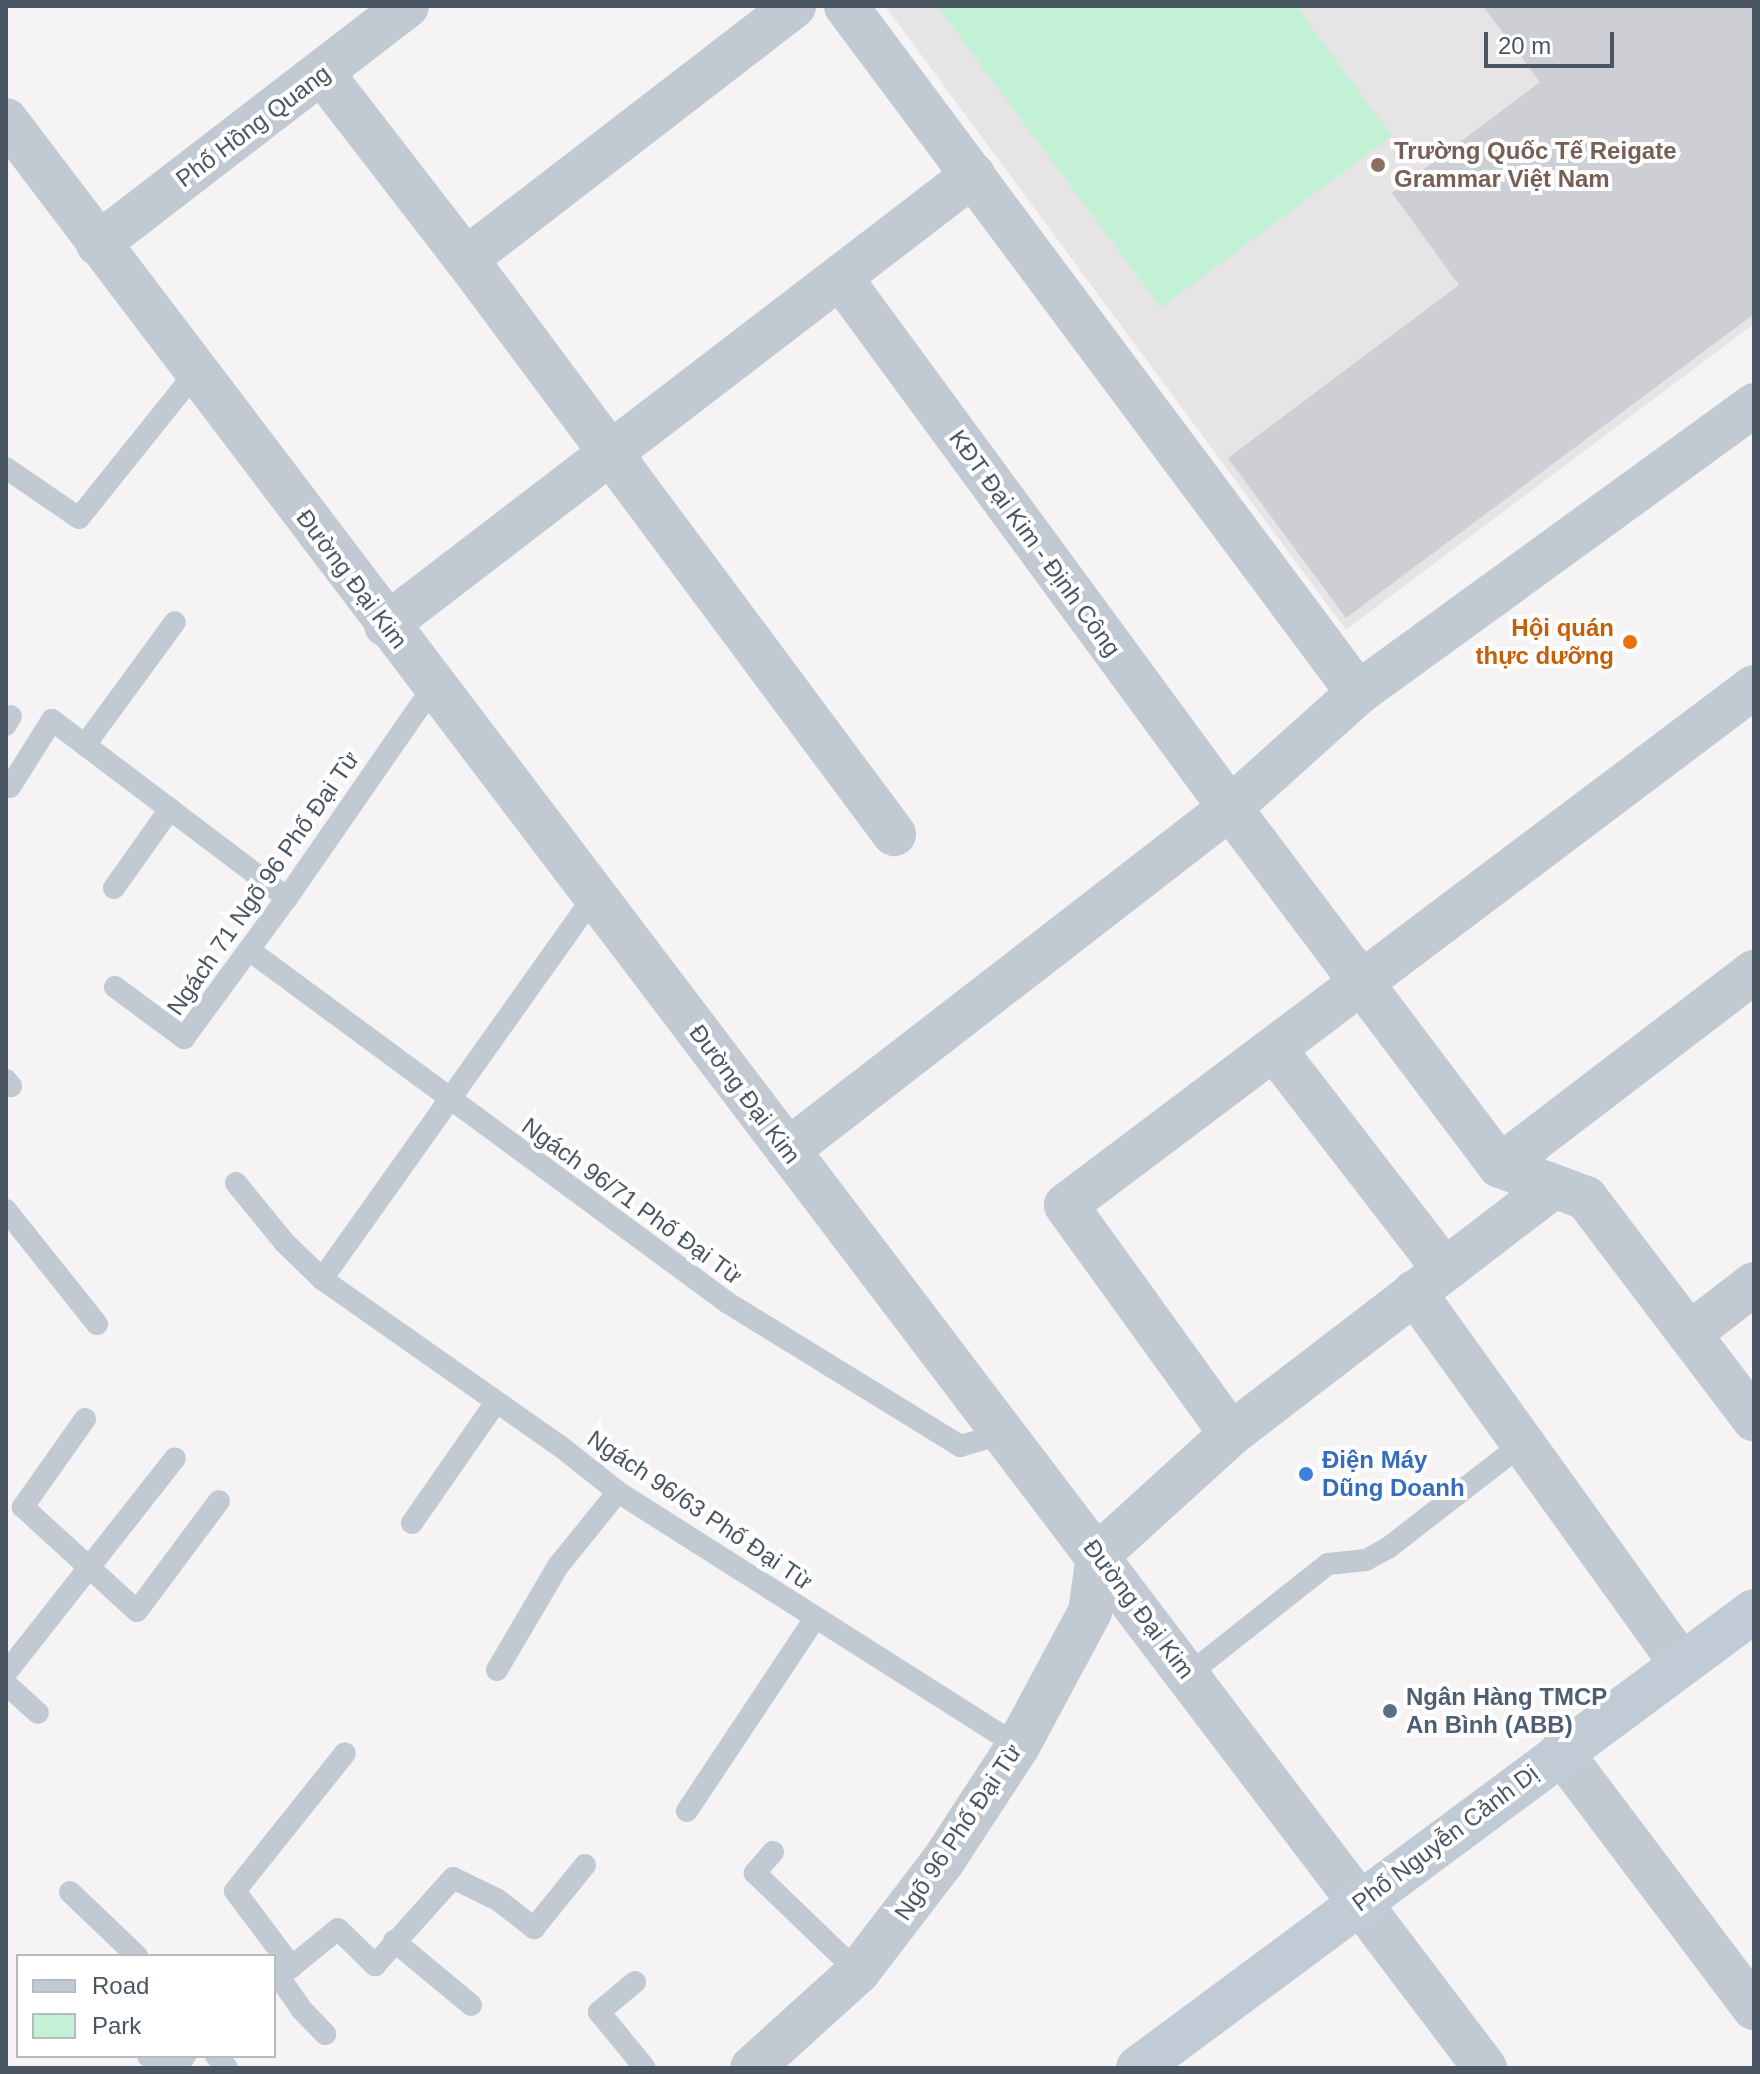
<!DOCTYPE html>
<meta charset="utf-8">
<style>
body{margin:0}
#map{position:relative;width:1760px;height:2074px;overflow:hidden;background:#f5f3f3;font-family:Helvetica,sans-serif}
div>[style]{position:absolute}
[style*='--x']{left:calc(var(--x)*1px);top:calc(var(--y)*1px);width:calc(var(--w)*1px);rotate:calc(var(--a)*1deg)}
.education>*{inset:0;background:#e6e4e5}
.green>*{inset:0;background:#c3f1d5}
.building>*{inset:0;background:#cdcfd5}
.lane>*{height:22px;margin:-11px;padding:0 11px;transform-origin:11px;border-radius:11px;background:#c1cad2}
.street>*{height:44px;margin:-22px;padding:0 22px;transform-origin:22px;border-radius:22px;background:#c1cad2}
.secondary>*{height:44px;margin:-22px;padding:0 22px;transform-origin:22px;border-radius:22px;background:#c1cbd6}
.dots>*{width:22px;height:22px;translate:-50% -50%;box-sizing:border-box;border:4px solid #fff;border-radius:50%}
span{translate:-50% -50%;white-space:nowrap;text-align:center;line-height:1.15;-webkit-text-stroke:8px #fff;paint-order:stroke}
.street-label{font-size:24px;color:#4a5661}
.education-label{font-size:24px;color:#785e54;font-weight:700}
.left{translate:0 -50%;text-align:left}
.food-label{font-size:24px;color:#c56008;font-weight:700}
.right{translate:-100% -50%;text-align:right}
.shop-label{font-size:24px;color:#366cbe;font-weight:700}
.service-label{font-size:24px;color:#4e5e75;font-weight:700}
.frame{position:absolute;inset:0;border:8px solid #4a5661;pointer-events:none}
.legend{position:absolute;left:16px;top:1954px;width:260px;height:104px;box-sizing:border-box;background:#fff;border:2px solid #b7bbc0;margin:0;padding:10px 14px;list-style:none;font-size:24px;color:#4a5661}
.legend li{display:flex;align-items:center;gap:16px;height:40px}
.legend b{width:40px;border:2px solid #b7bbc0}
.scale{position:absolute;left:1484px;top:32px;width:130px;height:36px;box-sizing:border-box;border:4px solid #4a5661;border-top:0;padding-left:10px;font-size:24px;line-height:28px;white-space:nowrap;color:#4a5661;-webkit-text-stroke:6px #fff;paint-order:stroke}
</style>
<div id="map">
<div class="education">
<div style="clip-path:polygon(885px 6px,1754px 6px,1754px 324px,1346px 630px)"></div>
</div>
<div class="green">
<div style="clip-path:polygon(937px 6px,1296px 6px,1392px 136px,1161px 308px)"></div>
</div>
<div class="building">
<div style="clip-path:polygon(1483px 6px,1754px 6px,1754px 314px,1346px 618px,1228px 458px,1459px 285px,1392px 193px,1540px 82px)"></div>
</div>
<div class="lane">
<div style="--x:6;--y:468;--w:88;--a:34.4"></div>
<div style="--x:79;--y:518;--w:186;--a:-51.3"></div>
<div style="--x:6;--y:725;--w:10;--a:-61"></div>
<div style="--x:85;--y:745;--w:152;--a:-53.8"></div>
<div style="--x:10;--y:787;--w:79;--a:-57.9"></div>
<div style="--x:52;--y:720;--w:295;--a:37.1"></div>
<div style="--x:114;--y:888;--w:97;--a:-54.7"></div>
<div style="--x:249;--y:950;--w:595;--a:36.39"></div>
<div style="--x:728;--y:1303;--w:273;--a:31.6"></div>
<div style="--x:960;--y:1446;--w:47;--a:-16.1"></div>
<div style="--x:115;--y:987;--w:86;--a:36.5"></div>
<div style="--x:184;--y:1038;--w:174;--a:-53.7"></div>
<div style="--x:287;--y:898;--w:257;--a:-55.3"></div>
<div style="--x:6;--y:1080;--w:8;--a:50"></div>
<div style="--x:236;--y:1183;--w:77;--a:50.8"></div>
<div style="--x:285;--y:1243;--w:52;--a:44.2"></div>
<div style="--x:322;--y:1279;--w:291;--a:35.1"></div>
<div style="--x:560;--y:1446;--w:74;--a:38.4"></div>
<div style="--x:618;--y:1492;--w:474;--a:32.4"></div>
<div style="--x:6;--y:1210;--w:146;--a:51.4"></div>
<div style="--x:322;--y:1279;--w:470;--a:-54.6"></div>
<div style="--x:85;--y:1419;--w:108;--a:125.2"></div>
<div style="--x:23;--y:1507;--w:154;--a:42.4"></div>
<div style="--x:137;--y:1611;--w:137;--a:-53.3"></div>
<div style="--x:412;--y:1523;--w:147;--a:-55.2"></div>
<div style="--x:497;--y:1670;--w:121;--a:-59.6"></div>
<div style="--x:558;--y:1566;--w:95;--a:-51"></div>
<div style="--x:6;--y:1673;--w:273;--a:-51.8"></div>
<div style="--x:1189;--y:1674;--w:177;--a:-38.4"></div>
<div style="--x:1328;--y:1564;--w:38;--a:-6"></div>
<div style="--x:1366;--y:1560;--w:25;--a:-29"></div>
<div style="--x:1388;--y:1548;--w:168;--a:-37.8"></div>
<div style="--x:6;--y:1684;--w:43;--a:42.2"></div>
<div style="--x:687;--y:1811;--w:232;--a:-56.4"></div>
<div style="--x:773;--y:1852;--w:28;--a:131"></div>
<div style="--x:755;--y:1873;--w:143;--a:43.9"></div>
<div style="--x:70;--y:1892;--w:93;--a:43.7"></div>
<div style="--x:394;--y:1941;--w:100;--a:39.7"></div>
<div style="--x:292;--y:1967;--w:95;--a:-126.9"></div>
<div style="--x:235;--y:1891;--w:176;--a:-51.4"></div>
<div style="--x:279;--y:1977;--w:39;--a:55"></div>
<div style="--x:301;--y:2009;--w:35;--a:46"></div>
<div style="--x:274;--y:1981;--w:82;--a:-39.1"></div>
<div style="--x:338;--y:1929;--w:52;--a:44.2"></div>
<div style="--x:375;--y:1965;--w:117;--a:-48.1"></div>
<div style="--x:453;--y:1878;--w:50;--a:26.1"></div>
<div style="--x:498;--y:1900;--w:46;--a:37.9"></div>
<div style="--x:534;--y:1928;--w:81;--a:-51"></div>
<div style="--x:635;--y:1982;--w:47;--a:140.2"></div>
<div style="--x:599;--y:2012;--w:72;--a:50.6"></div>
<div style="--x:148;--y:2056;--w:18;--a:41"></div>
<div style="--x:216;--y:2056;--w:16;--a:47"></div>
<div style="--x:174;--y:2068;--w:16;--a:-47"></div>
</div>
<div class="street">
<div style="--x:846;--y:6;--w:857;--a:53.3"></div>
<div style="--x:322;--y:73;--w:235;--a:52.3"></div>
<div style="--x:466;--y:259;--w:717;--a:53.34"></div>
<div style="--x:6;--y:120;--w:2446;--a:52.79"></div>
<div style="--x:98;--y:244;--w:390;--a:-37.6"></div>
<div style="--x:466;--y:259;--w:414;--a:-37.6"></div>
<div style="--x:840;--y:277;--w:659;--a:53.7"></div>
<div style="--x:1230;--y:808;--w:448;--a:53"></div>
<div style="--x:1500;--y:1166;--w:92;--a:20.4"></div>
<div style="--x:1586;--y:1198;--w:278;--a:52.8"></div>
<div style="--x:386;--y:625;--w:740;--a:-37.47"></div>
<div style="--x:1274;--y:1049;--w:278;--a:52.3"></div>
<div style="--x:788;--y:1150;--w:559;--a:-37.73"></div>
<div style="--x:1230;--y:808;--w:172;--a:-41.9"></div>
<div style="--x:1358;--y:693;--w:490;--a:-36"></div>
<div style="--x:1500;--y:1166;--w:320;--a:-37.4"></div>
<div style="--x:1414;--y:1292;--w:458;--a:54.3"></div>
<div style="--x:1689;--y:1334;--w:82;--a:-37.6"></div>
<div style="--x:1231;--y:1434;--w:282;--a:-125.8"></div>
<div style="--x:1066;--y:1205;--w:861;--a:-36.98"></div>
<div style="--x:1561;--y:1752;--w:321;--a:53"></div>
<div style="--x:752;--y:2068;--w:143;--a:-42.2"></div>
<div style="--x:858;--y:1972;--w:140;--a:-52.6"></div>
<div style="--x:943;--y:1861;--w:137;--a:-56.9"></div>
<div style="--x:1018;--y:1746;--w:152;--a:-61.8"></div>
<div style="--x:1090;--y:1612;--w:58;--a:-82"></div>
<div style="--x:1098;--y:1555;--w:180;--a:-42.3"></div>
<div style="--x:1231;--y:1434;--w:407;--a:-37.5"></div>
</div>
<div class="secondary">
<div style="--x:1138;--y:2068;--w:767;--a:-36.57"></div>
</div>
<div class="dots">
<div style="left:1378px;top:165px;background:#8d6e63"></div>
<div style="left:1630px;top:642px;background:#e8710a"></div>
<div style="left:1306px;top:1474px;background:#3f7fe0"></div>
<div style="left:1390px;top:1711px;background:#5c6f8a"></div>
</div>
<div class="street-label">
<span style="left:253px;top:126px;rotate:-37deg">Phố Hồng Quang</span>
<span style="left:1035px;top:543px;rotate:54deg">KĐT Đại Kim - Định Công</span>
<span style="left:352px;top:579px;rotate:53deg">Đường Đại Kim</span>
<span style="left:263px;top:883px;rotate:-55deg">Ngách 71 Ngõ 96 Phố Đại Từ</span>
<span style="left:745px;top:1094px;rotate:53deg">Đường Đại Kim</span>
<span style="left:632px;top:1201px;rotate:36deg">Ngách 96/71 Phố Đại Từ</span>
<span style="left:700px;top:1510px;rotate:34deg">Ngách 96/63 Phố Đại Từ</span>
<span style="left:1139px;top:1609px;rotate:53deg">Đường Đại Kim</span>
<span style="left:958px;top:1832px;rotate:-56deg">Ngõ 96 Phố Đại Từ</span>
<span style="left:1445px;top:1838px;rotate:-37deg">Phố Nguyễn Cảnh Dị</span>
</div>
<div class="education-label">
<span class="left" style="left:1394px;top:165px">Trường Quốc Tế Reigate<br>Grammar Việt Nam</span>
</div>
<div class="food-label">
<span class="right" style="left:1614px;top:642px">Hội quán<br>thực dưỡng</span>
</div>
<div class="shop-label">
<span class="left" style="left:1322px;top:1474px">Điện Máy<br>Dũng Doanh</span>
</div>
<div class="service-label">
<span class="left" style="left:1406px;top:1711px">Ngân Hàng TMCP<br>An Bình (ABB)</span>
</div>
<div class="frame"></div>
<ul class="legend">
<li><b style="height:10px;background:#c1cbd6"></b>Road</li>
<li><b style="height:22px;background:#c3f1d5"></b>Park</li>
</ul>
<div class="scale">20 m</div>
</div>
